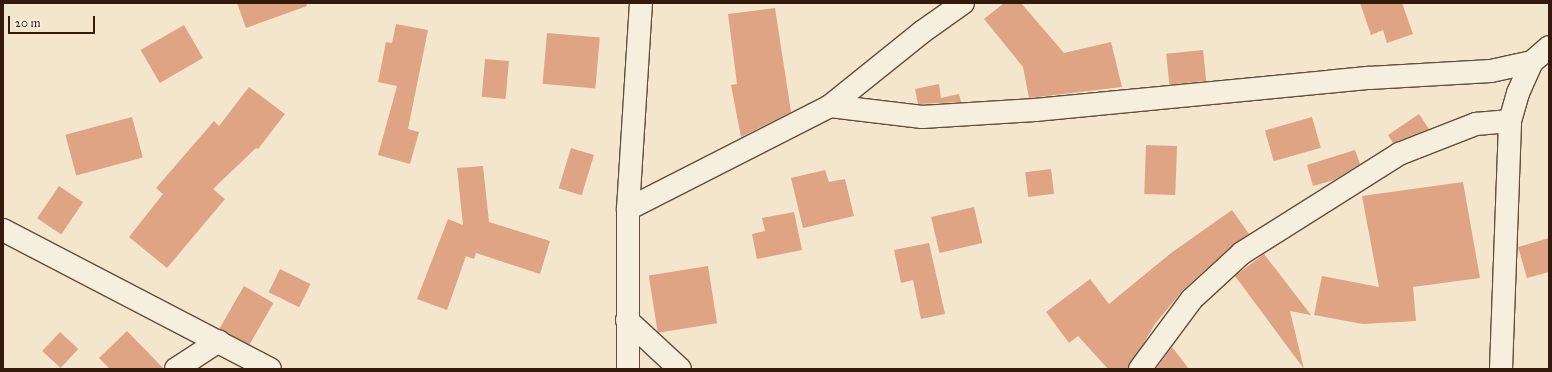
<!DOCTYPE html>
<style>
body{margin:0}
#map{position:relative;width:1552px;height:372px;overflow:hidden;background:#f3e6cc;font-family:"IM FELL Great Primer",serif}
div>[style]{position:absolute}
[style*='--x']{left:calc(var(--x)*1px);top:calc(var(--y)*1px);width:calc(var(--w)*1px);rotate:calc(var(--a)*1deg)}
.building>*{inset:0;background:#dfa483;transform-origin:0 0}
.roads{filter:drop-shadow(1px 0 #634d3b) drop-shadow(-1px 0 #634d3b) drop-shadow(0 1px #634d3b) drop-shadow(0 -1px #634d3b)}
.minor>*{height:22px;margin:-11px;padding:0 11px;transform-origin:11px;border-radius:11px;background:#f7efde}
span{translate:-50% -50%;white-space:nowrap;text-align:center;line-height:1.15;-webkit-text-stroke:3px #f7efde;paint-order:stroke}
.frame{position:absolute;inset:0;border:4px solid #331a0b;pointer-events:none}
.scale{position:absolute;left:8px;top:16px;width:87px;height:18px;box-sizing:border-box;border:2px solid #331a0b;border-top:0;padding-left:5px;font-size:12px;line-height:14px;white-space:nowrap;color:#331a0b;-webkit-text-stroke:3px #f7efde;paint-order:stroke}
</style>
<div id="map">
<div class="building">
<div style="clip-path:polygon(237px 3px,306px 3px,307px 6px,246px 28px)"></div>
<div style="clip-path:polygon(1004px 3px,1021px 3px,1064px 53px,1111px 42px,1122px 87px,1029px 98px,1023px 67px,984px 19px)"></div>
<div style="clip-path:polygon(1360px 3px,1402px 3px,1413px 34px,1387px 43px,1383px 30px,1371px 35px)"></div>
<div style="clip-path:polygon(775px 8px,791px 112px,741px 137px,731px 85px,737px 84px,728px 14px)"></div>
<div style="clip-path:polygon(396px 24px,428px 30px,408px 129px,419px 132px,410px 164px,378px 155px,397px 86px,378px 82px,386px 42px,392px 43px)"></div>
<div style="left:184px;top:25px;width:38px;height:50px;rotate:60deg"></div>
<div style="left:547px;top:33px;width:53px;height:51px;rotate:5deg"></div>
<div style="left:1203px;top:50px;width:31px;height:37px;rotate:84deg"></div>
<div style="left:485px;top:59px;width:24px;height:38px;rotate:5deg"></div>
<div style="clip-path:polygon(939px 84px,941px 98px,959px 94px,961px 102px,918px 104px,915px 89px)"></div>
<div style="clip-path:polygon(249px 87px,285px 114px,258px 149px,256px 148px,213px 189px,225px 199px,167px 268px,129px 237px,163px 194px,156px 188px,214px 121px,219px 126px)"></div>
<div style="clip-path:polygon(1419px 114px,1429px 129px,1393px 143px,1388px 135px)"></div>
<div style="left:132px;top:117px;width:42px;height:69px;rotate:75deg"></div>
<div style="left:1312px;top:117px;width:32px;height:49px;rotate:74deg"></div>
<div style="left:1146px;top:145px;width:31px;height:49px;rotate:2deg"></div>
<div style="left:571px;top:148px;width:24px;height:42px;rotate:17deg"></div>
<div style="clip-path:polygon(1355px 150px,1360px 164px,1334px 180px,1313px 186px,1307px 165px)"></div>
<div style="clip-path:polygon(483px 166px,489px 222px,550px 241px,540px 274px,476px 253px,474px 259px,466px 256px,447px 310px,417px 299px,448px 219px,463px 225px,457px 168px)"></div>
<div style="left:1051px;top:169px;width:25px;height:26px;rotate:83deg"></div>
<div style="clip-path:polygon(825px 170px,829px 182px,845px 179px,854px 216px,803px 228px,791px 178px)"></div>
<div style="clip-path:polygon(1463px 182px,1480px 278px,1413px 287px,1416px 321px,1363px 324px,1314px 315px,1322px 276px,1379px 287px,1362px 196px)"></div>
<div style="left:59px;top:186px;width:29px;height:39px;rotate:34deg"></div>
<div style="left:974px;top:207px;width:37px;height:44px;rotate:77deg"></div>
<div style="clip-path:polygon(1232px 210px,1249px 234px,1234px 244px,1183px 290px,1155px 324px,1128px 369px,1108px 369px,1078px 336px,1069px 343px,1046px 312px,1090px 279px,1109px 304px,1171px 253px)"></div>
<div style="clip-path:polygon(794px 212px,802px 250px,757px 259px,752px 234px,765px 231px,762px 218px)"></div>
<div style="clip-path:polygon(1549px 238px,1549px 272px,1527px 278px,1518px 247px)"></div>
<div style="clip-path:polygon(929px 243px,945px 314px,921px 319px,913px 280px,901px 283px,894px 250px)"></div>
<div style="clip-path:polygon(1264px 254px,1311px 315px,1290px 311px,1304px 369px,1235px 276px)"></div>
<div style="left:708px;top:266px;width:58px;height:60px;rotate:81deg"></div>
<div style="left:280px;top:269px;width:34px;height:26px;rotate:26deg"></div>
<div style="left:244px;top:286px;width:34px;height:49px;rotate:30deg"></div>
<div style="clip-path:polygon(127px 331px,164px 369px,110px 369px,99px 358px)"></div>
<div style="left:60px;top:332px;width:25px;height:26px;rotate:43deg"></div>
<div style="clip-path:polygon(1172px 347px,1189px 369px,1156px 369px)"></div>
</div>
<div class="roads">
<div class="minor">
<div style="--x:830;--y:106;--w:93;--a:6.8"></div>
<div style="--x:922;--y:117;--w:113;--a:-3.5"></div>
<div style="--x:1035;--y:110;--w:336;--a:-5.5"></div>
<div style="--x:1369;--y:78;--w:122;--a:-3.3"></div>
<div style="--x:1491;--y:71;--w:42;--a:-12.4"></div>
<div style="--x:628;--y:209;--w:227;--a:-27"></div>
<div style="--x:830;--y:106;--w:118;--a:-38.8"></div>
<div style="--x:922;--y:32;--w:50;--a:-35.3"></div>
<div style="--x:3;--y:230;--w:301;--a:27.5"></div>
<div style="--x:627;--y:320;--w:72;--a:42.8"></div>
<div style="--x:176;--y:369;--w:51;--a:-33.1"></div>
<div style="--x:628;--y:369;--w:160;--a:-90"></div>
<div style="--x:628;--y:209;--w:206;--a:-86.4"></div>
<div style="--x:1140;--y:369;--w:87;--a:-53.4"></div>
<div style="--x:1192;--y:299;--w:68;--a:-42.6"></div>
<div style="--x:1242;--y:253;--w:186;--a:-32.2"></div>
<div style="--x:1399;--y:154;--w:83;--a:-21.3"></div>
<div style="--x:1476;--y:124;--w:34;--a:-5"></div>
<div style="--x:1501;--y:369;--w:248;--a:-87.9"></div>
<div style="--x:1510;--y:121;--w:29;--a:-74"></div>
<div style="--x:1518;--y:93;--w:34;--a:-66"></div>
<div style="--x:1532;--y:62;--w:23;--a:-41"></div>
</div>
</div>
<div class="frame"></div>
<div class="scale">20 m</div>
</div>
